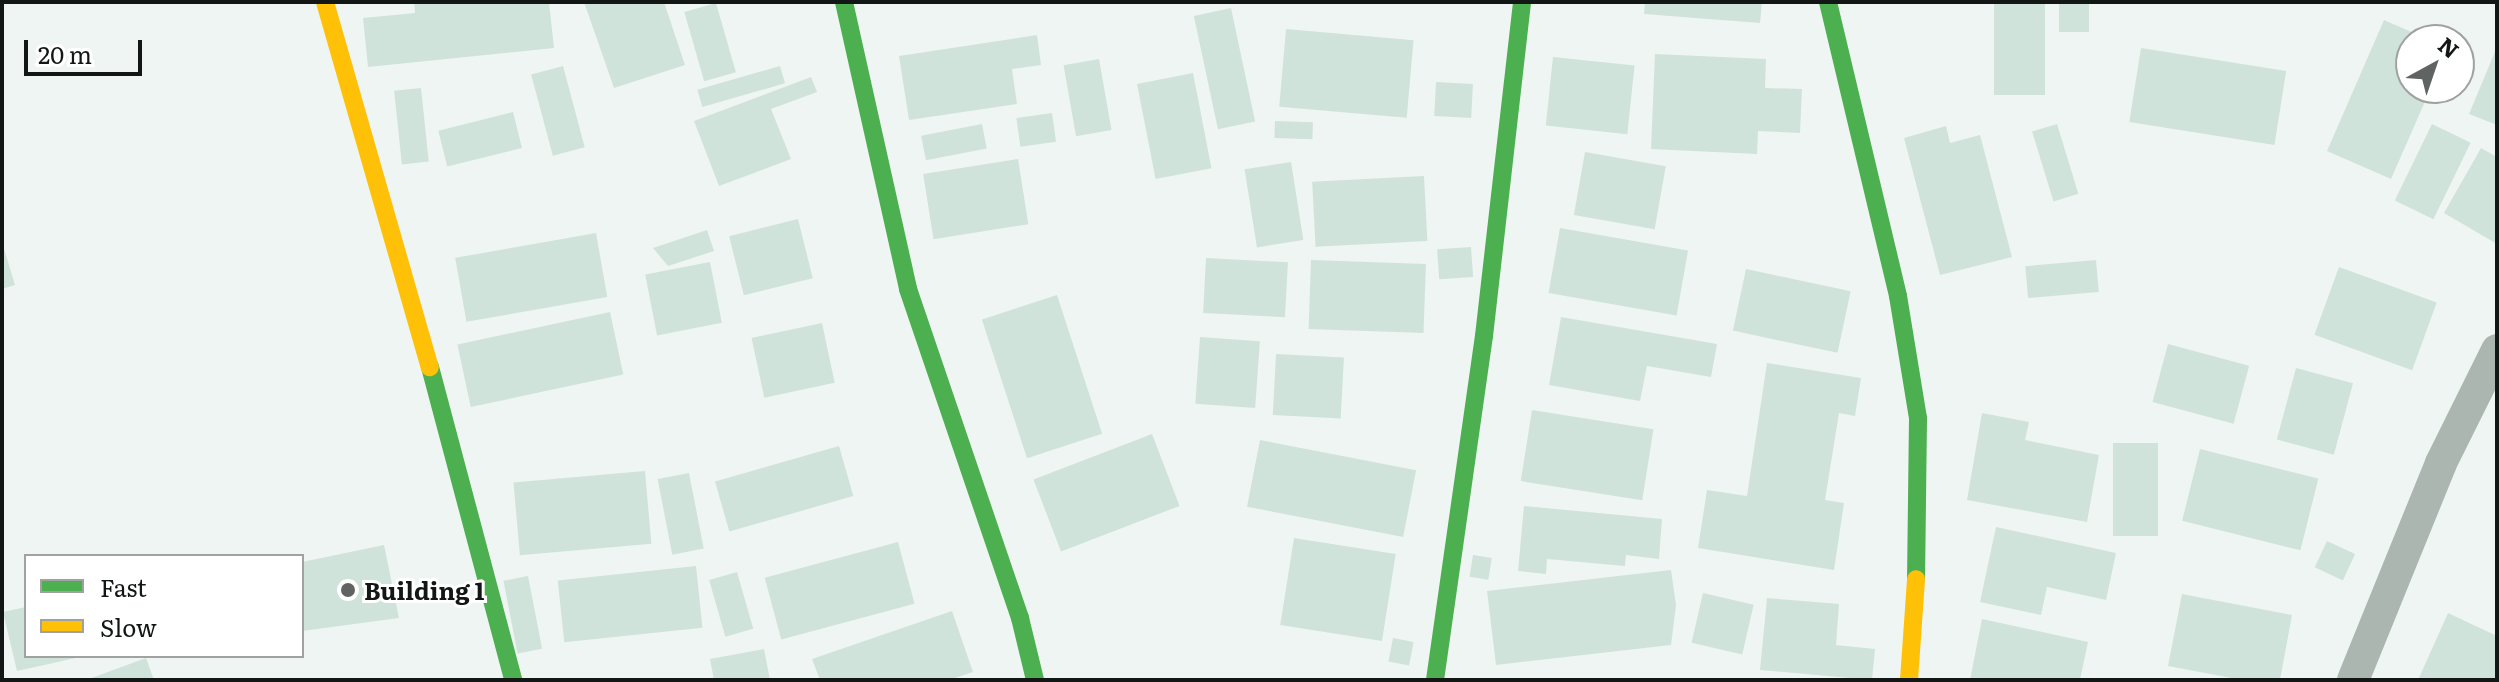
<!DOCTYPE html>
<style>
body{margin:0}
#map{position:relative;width:2499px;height:682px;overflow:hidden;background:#eff5f2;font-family:Literata,serif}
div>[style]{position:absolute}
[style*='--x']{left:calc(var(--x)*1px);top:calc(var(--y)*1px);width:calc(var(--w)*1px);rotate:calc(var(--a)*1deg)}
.building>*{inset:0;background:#d0e3da;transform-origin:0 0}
.street>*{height:32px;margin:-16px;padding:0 16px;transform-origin:16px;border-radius:16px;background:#abb6b1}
.fast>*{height:18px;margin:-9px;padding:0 9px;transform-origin:9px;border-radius:9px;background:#4caf50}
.slow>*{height:18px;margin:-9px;padding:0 9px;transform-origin:9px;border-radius:9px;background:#ffc107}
.dots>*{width:22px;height:22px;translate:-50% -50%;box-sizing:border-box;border:4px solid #fff;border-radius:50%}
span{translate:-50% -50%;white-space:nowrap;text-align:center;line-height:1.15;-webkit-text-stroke:6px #fff;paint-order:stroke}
.poi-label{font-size:24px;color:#121614;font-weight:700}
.left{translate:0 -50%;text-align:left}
.frame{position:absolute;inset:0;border:4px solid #121614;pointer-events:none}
.legend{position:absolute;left:24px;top:554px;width:280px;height:104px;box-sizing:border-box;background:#fff;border:2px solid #a0a2a1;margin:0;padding:10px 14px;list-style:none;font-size:24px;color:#121614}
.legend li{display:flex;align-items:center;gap:16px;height:40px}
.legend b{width:40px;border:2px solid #a0a2a1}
.north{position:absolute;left:2395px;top:24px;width:80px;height:80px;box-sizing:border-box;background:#fff;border:2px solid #a0a2a1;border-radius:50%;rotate:40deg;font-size:22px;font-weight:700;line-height:32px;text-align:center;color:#121614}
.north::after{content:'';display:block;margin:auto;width:28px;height:36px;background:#5f6462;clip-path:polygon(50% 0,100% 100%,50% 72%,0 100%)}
.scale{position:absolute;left:24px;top:40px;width:118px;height:36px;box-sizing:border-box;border:4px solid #121614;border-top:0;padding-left:10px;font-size:24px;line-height:28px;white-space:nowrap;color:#121614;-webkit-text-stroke:6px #fff;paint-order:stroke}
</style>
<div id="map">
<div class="building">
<div style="clip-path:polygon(414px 2px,549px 2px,554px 48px,368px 67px,363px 18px,415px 13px)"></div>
<div style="clip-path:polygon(584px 2px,664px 2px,685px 65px,614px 88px)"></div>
<div style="clip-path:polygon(1645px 2px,1762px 2px,1760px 23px,1644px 14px)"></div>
<div style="left:1994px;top:2px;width:51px;height:93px"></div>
<div style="left:2059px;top:2px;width:30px;height:30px"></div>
<div style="left:716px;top:3px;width:72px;height:33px;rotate:74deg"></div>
<div style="left:1231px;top:8px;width:116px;height:38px;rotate:78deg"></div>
<div style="clip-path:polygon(2384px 20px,2430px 40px,2411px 40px,2411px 88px,2431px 88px,2391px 179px,2327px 151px)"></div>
<div style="left:1286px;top:29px;width:128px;height:78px;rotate:5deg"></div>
<div style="clip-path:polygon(1037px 35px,1041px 65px,1012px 69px,1017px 104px,909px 120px,899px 56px)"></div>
<div style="clip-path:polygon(2497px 47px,2497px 125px,2469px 114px)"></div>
<div style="left:2141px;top:48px;width:147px;height:75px;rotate:9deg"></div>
<div style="clip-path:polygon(1655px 54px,1766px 59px,1765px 88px,1802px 89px,1800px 133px,1758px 131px,1757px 154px,1651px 149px)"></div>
<div style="left:1553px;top:57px;width:82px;height:69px;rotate:6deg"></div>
<div style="left:1099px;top:59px;width:72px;height:36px;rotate:80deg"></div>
<div style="left:563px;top:66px;width:84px;height:33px;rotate:75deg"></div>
<div style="left:780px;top:66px;width:18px;height:86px;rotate:74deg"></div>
<div style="left:1193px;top:73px;width:97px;height:57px;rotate:79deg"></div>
<div style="clip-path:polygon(811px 77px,817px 92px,771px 109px,791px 159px,719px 186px,694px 121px)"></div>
<div style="left:1436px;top:82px;width:37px;height:34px;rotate:3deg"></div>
<div style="left:421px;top:88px;width:74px;height:27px;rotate:84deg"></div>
<div style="left:513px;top:112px;width:37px;height:77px;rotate:76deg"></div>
<div style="left:1052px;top:113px;width:29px;height:36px;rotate:82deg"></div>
<div style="left:1275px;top:121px;width:38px;height:17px;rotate:2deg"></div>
<div style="left:982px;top:124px;width:25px;height:62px;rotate:79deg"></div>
<div style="left:2057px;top:124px;width:73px;height:26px;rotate:73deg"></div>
<div style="left:2432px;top:124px;width:43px;height:85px;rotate:26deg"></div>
<div style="clip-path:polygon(1946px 126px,1950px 143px,1980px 135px,2012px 257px,1940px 275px,1904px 138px)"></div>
<div style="clip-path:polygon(2481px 148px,2497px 157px,2497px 244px,2444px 213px)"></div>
<div style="left:1585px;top:152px;width:82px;height:64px;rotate:10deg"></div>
<div style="left:1018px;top:159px;width:66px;height:96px;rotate:81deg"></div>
<div style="left:1291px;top:162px;width:79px;height:47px;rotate:81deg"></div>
<div style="left:1424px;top:176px;width:65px;height:112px;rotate:87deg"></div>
<div style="left:798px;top:219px;width:61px;height:71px;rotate:76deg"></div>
<div style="left:1560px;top:228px;width:130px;height:66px;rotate:10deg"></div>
<div style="clip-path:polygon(707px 230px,714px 251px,668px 266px,653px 248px)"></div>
<div style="left:596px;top:233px;width:65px;height:143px;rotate:80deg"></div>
<div style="clip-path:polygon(2px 242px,15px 285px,2px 289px)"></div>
<div style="left:1471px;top:247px;width:30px;height:34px;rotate:86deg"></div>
<div style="left:1206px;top:258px;width:82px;height:55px;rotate:3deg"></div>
<div style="left:1311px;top:260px;width:115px;height:69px;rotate:2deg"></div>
<div style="left:2096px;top:260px;width:32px;height:71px;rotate:85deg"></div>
<div style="left:710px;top:262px;width:62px;height:66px;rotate:79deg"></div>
<div style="left:2339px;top:267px;width:104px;height:72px;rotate:20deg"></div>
<div style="left:1746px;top:269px;width:107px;height:63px;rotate:12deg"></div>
<div style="left:1057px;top:295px;width:146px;height:79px;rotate:72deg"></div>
<div style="left:610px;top:312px;width:64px;height:156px;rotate:78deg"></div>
<div style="clip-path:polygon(1561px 317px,1717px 344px,1711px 377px,1647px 366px,1640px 401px,1549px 385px)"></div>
<div style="left:822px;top:323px;width:61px;height:72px;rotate:78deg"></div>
<div style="left:1200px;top:337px;width:60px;height:67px;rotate:4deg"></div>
<div style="left:2168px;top:344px;width:84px;height:60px;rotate:15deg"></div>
<div style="left:1276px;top:354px;width:68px;height:61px;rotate:3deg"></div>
<div style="clip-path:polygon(1767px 363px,1861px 378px,1855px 416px,1839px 413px,1825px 500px,1844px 503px,1834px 570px,1698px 548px,1707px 490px,1747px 496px)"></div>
<div style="left:2296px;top:368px;width:59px;height:74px;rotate:15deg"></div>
<div style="left:1532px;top:410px;width:123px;height:72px;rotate:9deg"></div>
<div style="clip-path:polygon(1982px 413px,2029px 422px,2025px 440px,2099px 455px,2087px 522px,1967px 500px)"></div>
<div style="left:1152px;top:434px;width:77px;height:127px;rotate:69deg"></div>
<div style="left:1260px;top:440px;width:159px;height:68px;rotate:11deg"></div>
<div style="left:2113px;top:443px;width:45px;height:93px"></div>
<div style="left:839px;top:446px;width:52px;height:129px;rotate:74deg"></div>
<div style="left:2200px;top:449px;width:122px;height:74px;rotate:14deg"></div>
<div style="left:645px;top:471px;width:73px;height:132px;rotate:85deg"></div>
<div style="left:689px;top:473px;width:77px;height:32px;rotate:79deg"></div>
<div style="clip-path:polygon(1524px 506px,1662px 519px,1659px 559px,1626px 555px,1625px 566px,1547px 559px,1546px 574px,1518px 571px)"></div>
<div style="clip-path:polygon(1996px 527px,2116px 553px,2106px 600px,2047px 587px,2041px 615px,1980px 602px)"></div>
<div style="left:1294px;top:538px;width:103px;height:88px;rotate:9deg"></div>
<div style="left:2327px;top:541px;width:31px;height:29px;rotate:25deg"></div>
<div style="left:898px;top:542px;width:64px;height:138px;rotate:75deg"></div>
<div style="clip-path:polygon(384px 545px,399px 618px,302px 631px,302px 562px)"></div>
<div style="left:1473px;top:555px;width:19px;height:22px;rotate:9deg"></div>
<div style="left:696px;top:566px;width:62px;height:139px;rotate:84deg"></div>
<div style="clip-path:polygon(1671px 570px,1676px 605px,1671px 645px,1496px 665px,1487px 591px)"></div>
<div style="left:737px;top:572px;width:59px;height:29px;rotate:74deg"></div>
<div style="left:528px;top:576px;width:74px;height:25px;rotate:79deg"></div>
<div style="left:1703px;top:593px;width:52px;height:51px;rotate:13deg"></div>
<div style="clip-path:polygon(2182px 594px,2292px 615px,2280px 680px,2242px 680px,2168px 666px)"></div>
<div style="clip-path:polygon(1767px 598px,1839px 604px,1836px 645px,1875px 649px,1872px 680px,1760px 670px)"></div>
<div style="clip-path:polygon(26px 607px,26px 656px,80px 657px,17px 671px,3px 612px)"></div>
<div style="clip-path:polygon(952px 611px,973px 672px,949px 680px,820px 680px,812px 659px)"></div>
<div style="clip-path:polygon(2448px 613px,2497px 636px,2497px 680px,2418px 680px)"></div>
<div style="clip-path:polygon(1982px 619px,2088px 642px,2080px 680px,1970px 680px)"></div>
<div style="left:1393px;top:638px;width:21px;height:24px;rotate:11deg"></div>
<div style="clip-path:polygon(764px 649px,770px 680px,714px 680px,710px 659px)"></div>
<div style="clip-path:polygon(146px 658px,154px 680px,86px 680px)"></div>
</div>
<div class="street">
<div style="--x:2353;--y:680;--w:234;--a:-67.9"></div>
<div style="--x:2441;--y:463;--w:126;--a:-63.6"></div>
</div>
<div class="fast">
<div style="--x:844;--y:2;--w:294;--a:77.4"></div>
<div style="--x:908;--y:289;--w:348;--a:71.2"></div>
<div style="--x:1020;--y:618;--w:64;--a:76.4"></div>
<div style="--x:1828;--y:2;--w:302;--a:76.6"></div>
<div style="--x:1898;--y:296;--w:124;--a:80.7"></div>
<div style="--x:1918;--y:418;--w:161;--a:90.7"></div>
<div style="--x:430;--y:367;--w:324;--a:75.1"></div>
<div style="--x:1435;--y:680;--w:347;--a:-81.9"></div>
<div style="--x:1484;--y:336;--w:336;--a:-83.5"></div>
</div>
<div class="slow">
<div style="--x:325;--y:2;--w:380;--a:74"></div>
<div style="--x:1909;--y:680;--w:101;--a:-86"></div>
</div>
<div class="dots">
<div style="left:348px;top:590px;background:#5f6462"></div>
</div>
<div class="poi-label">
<span class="left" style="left:364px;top:590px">Building 1</span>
</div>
<div class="frame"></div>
<ul class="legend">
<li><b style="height:10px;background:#4caf50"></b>Fast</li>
<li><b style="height:10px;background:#ffc107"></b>Slow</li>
</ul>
<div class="north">N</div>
<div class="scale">20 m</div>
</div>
